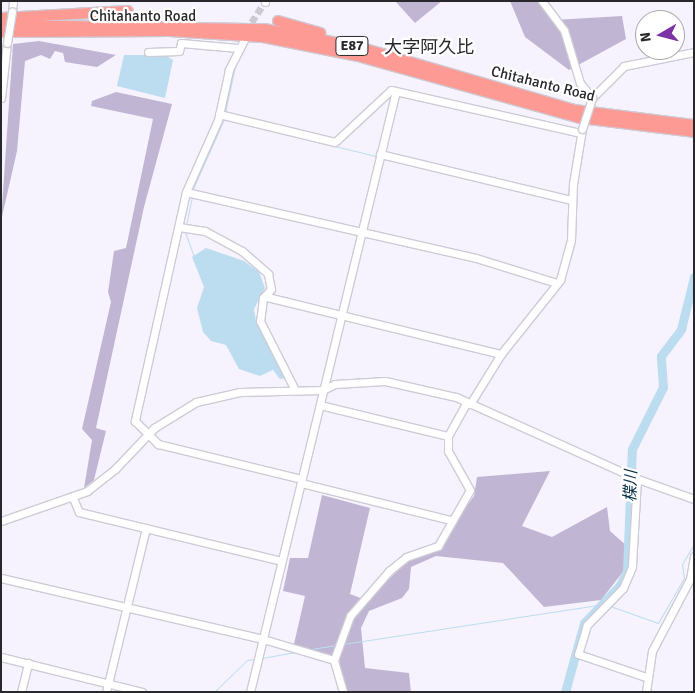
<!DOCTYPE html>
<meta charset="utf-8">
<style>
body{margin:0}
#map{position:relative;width:695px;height:693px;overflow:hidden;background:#f6f3fe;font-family:Signika,"Noto Sans JP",sans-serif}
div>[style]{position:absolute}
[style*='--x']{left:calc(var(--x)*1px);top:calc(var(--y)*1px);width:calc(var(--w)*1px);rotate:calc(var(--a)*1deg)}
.forest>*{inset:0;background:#c0b6d4}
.water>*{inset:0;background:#bcdcf0}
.stream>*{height:1px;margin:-0.5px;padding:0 0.5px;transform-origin:0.5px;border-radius:0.5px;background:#bcdcf0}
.river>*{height:9px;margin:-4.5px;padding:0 4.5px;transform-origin:4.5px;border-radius:4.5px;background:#bcdcf0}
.minor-tunnel>*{height:7px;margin-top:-3.5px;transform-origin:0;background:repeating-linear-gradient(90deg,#cdcad4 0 7px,transparent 0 10.5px)}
.roads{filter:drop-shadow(1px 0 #cecbd5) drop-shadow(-1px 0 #cecbd5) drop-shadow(0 1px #cecbd5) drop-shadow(0 -1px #cecbd5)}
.minor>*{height:7px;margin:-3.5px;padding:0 3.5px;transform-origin:3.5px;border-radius:3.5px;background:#fff}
.highway>*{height:10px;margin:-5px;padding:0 5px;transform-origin:5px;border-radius:5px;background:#fd9a93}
.bridges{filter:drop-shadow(1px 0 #cecbd5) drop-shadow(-1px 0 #cecbd5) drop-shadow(0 1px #cecbd5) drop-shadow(0 -1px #cecbd5)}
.minor-bridge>*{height:7px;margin:-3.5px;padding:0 3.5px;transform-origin:3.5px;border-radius:3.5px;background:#fff}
span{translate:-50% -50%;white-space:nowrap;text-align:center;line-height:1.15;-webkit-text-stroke:4.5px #fff;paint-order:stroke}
.shield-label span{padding:1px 4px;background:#fff;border:1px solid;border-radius:4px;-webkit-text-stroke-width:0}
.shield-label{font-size:14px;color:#28272b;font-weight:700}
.street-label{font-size:15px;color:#28272b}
.water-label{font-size:16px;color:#042f44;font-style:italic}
.quarter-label{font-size:18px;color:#28272b}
.frame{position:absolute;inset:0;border:2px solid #28272b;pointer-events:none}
.north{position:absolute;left:635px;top:10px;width:50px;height:50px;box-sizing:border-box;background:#fff;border:1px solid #a9a9aa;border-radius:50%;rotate:262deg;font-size:14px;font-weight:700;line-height:20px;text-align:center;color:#28272b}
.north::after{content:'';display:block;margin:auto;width:18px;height:22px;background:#7b33a6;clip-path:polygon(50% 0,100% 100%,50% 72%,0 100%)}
</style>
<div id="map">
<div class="forest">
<div style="clip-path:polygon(395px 1px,442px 1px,415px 23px)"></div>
<div style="clip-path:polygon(510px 1px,540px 1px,553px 20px,622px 16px,626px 39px,569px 70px,525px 37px)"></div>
<div style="clip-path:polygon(39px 41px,116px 55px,97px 67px,65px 62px,63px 53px,55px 51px,50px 59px,41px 55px,25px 61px,17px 151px,1px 221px,13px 44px)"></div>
<div style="clip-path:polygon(116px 92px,172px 104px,144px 207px,96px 428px,106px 431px,94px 480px,84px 488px,92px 440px,82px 429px,111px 302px,108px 292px,114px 251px,126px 248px,153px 119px,91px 106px,92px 101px)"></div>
<div style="clip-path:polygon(550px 471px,522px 526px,552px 537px,607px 507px,610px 531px,628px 547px,626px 568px,601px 600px,544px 607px,503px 563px,436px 556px,411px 567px,409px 589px,402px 598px,369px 611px,361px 628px,365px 668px,409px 673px,411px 692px,347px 692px,337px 659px,294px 644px,305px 596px,283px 591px,290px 558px,308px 558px,322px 495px,370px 508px,350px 594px,366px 600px,414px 556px,437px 548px,474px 496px,477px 477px)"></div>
</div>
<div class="water">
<div style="clip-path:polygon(124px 55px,165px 55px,173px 60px,165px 98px,117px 86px)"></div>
<div style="clip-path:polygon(206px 248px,244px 261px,259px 272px,265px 288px,254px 309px,256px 321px,285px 378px,280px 379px,273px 370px,260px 376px,239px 369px,226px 345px,211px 341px,203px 332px,197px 308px,204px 287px,192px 257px)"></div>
</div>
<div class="stream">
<div style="--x:237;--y:62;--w:9;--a:-63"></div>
<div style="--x:225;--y:113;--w:48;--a:-78"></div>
<div style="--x:224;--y:119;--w:156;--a:13.7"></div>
<div style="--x:448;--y:174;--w:123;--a:13.6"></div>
<div style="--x:192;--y:191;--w:79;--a:-66"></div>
<div style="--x:186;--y:225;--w:29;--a:-78"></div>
<div style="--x:185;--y:232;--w:27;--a:70"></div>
<div style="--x:610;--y:606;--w:51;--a:19.5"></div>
<div style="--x:658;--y:623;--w:52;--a:-60"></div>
<div style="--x:684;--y:578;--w:14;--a:-98"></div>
<div style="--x:682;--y:564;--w:23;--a:-59"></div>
<div style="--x:343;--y:644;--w:263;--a:-8.7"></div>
<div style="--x:311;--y:649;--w:26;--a:-9"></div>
<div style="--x:262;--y:658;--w:34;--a:-10"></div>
<div style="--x:214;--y:692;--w:46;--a:-44.1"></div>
<div style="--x:247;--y:660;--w:8;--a:-7"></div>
</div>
<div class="river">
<div style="--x:565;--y:692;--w:72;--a:-74.6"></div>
<div style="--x:584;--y:623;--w:52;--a:-46.5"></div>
<div style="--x:620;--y:585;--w:16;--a:-63"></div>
<div style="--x:627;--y:571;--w:122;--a:-87.7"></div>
<div style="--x:632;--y:449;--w:69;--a:-63.4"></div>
<div style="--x:663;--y:387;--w:31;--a:-94"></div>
<div style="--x:661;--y:356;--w:34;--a:-53"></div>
<div style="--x:681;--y:329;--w:54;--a:-76"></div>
</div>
<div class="minor-tunnel">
<div style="--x:246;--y:31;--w:35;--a:-57"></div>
</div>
<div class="roads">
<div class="minor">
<div style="--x:542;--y:1;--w:36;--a:53"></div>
<div style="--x:564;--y:30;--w:55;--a:73.2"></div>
<div style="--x:580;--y:83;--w:19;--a:51"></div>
<div style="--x:592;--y:98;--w:45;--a:-45"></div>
<div style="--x:624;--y:66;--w:71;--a:-11.3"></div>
<div style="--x:265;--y:2;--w:1;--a:-90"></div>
<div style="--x:12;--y:11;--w:10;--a:-84"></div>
<div style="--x:244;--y:40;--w:34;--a:117"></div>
<div style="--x:229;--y:70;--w:51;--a:102.4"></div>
<div style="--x:218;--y:120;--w:79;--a:114"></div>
<div style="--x:186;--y:192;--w:235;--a:102.6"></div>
<div style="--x:135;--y:421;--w:33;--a:45"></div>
<div style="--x:158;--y:444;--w:148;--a:13.7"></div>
<div style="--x:148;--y:52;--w:31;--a:-2"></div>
<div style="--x:179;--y:51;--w:8;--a:-76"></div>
<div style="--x:181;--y:43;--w:57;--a:5"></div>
<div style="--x:1;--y:98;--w:55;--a:-83.8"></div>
<div style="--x:219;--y:114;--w:119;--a:13.6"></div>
<div style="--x:335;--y:142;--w:76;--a:-42.9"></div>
<div style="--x:391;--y:90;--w:195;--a:12.8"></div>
<div style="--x:380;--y:154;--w:197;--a:13.5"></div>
<div style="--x:186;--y:192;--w:297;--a:12.8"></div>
<div style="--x:476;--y:258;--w:85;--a:17.2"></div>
<div style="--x:179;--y:227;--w:26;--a:9"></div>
<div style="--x:205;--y:231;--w:42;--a:28.4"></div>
<div style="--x:242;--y:251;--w:35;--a:41"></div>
<div style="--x:268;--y:274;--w:15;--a:79"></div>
<div style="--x:271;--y:289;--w:12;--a:132"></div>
<div style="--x:263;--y:298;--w:23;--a:97"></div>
<div style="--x:260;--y:321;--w:77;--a:63.1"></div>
<div style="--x:267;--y:297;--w:241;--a:13.7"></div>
<div style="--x:470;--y:404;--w:59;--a:-58.2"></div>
<div style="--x:501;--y:354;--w:95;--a:-51.4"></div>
<div style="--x:560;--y:280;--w:41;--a:-74.6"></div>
<div style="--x:571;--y:240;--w:56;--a:-88"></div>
<div style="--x:573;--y:184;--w:56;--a:-80.7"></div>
<div style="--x:320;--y:405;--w:132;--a:13.6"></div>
<div style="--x:637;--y:479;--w:88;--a:93.3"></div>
<div style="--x:632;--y:567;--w:23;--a:113"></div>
<div style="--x:623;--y:588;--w:52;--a:134.2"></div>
<div style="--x:587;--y:625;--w:30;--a:107"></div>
<div style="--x:578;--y:654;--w:72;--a:18.7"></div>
<div style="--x:301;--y:483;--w:154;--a:13.9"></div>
<div style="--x:73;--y:498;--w:15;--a:67"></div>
<div style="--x:79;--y:512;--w:208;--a:13.6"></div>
<div style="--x:1;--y:521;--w:91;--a:-19.2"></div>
<div style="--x:87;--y:491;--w:36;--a:-38"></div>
<div style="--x:115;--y:469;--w:57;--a:-46.4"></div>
<div style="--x:154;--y:428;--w:49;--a:-31.8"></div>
<div style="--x:196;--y:402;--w:45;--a:-12.8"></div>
<div style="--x:240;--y:392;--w:83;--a:-1.4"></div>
<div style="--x:323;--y:390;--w:13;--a:-27"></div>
<div style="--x:335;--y:384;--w:50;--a:-3.4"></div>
<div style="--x:385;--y:381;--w:73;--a:12.7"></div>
<div style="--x:456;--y:397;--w:196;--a:24.3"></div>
<div style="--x:635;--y:478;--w:63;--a:19.6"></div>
<div style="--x:1;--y:578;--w:269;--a:13.1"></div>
<div style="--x:263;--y:639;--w:74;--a:16.5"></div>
<div style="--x:1;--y:657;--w:145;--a:13.9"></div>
<div style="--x:21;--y:692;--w:30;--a:-76"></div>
<div style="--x:106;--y:692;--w:169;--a:-76.3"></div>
<div style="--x:250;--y:692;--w:618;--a:-76.35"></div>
<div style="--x:343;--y:692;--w:33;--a:-106"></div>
<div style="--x:334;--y:660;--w:47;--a:-70"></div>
<div style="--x:350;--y:616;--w:60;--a:-49.1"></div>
<div style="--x:389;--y:571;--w:22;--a:-39"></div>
<div style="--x:406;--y:557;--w:34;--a:-19"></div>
<div style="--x:438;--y:546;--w:64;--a:-60.3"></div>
<div style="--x:470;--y:490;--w:45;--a:-119.4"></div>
<div style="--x:448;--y:451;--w:15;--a:-90"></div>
<div style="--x:448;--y:436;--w:38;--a:-61"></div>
<div style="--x:646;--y:692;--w:41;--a:-81.7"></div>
<div style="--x:652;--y:651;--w:81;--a:-62.2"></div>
<div style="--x:690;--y:579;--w:23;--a:-80"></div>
</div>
<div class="highway">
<div style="--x:2;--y:18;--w:126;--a:-3.2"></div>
<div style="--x:278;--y:21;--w:44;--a:15.9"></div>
<div style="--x:1;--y:25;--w:263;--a:0.9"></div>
<div style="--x:264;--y:29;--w:96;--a:10.8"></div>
<div style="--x:358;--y:47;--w:226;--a:16.2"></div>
<div style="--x:575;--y:110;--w:120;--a:7.2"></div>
<div style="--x:1;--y:32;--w:168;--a:-0.3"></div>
<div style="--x:169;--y:31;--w:94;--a:3.7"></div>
<div style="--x:263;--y:37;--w:97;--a:11.3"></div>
<div style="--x:358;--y:56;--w:230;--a:15.6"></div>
<div style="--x:580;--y:118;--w:115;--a:7"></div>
</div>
</div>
<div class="bridges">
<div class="minor-bridge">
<div style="--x:7;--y:43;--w:32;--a:-81"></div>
<div style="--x:582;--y:129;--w:33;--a:-72"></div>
</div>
</div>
<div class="shield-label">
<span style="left:352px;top:46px">E87</span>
</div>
<div class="street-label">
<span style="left:143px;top:17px">Chitahanto Road</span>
<span style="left:543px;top:84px;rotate:14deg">Chitahanto Road</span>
</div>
<div class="water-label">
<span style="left:631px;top:486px;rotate:-88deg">楪川</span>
</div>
<div class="quarter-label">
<span style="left:429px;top:47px">大字阿久比</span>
</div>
<div class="frame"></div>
<div class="north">N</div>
</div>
